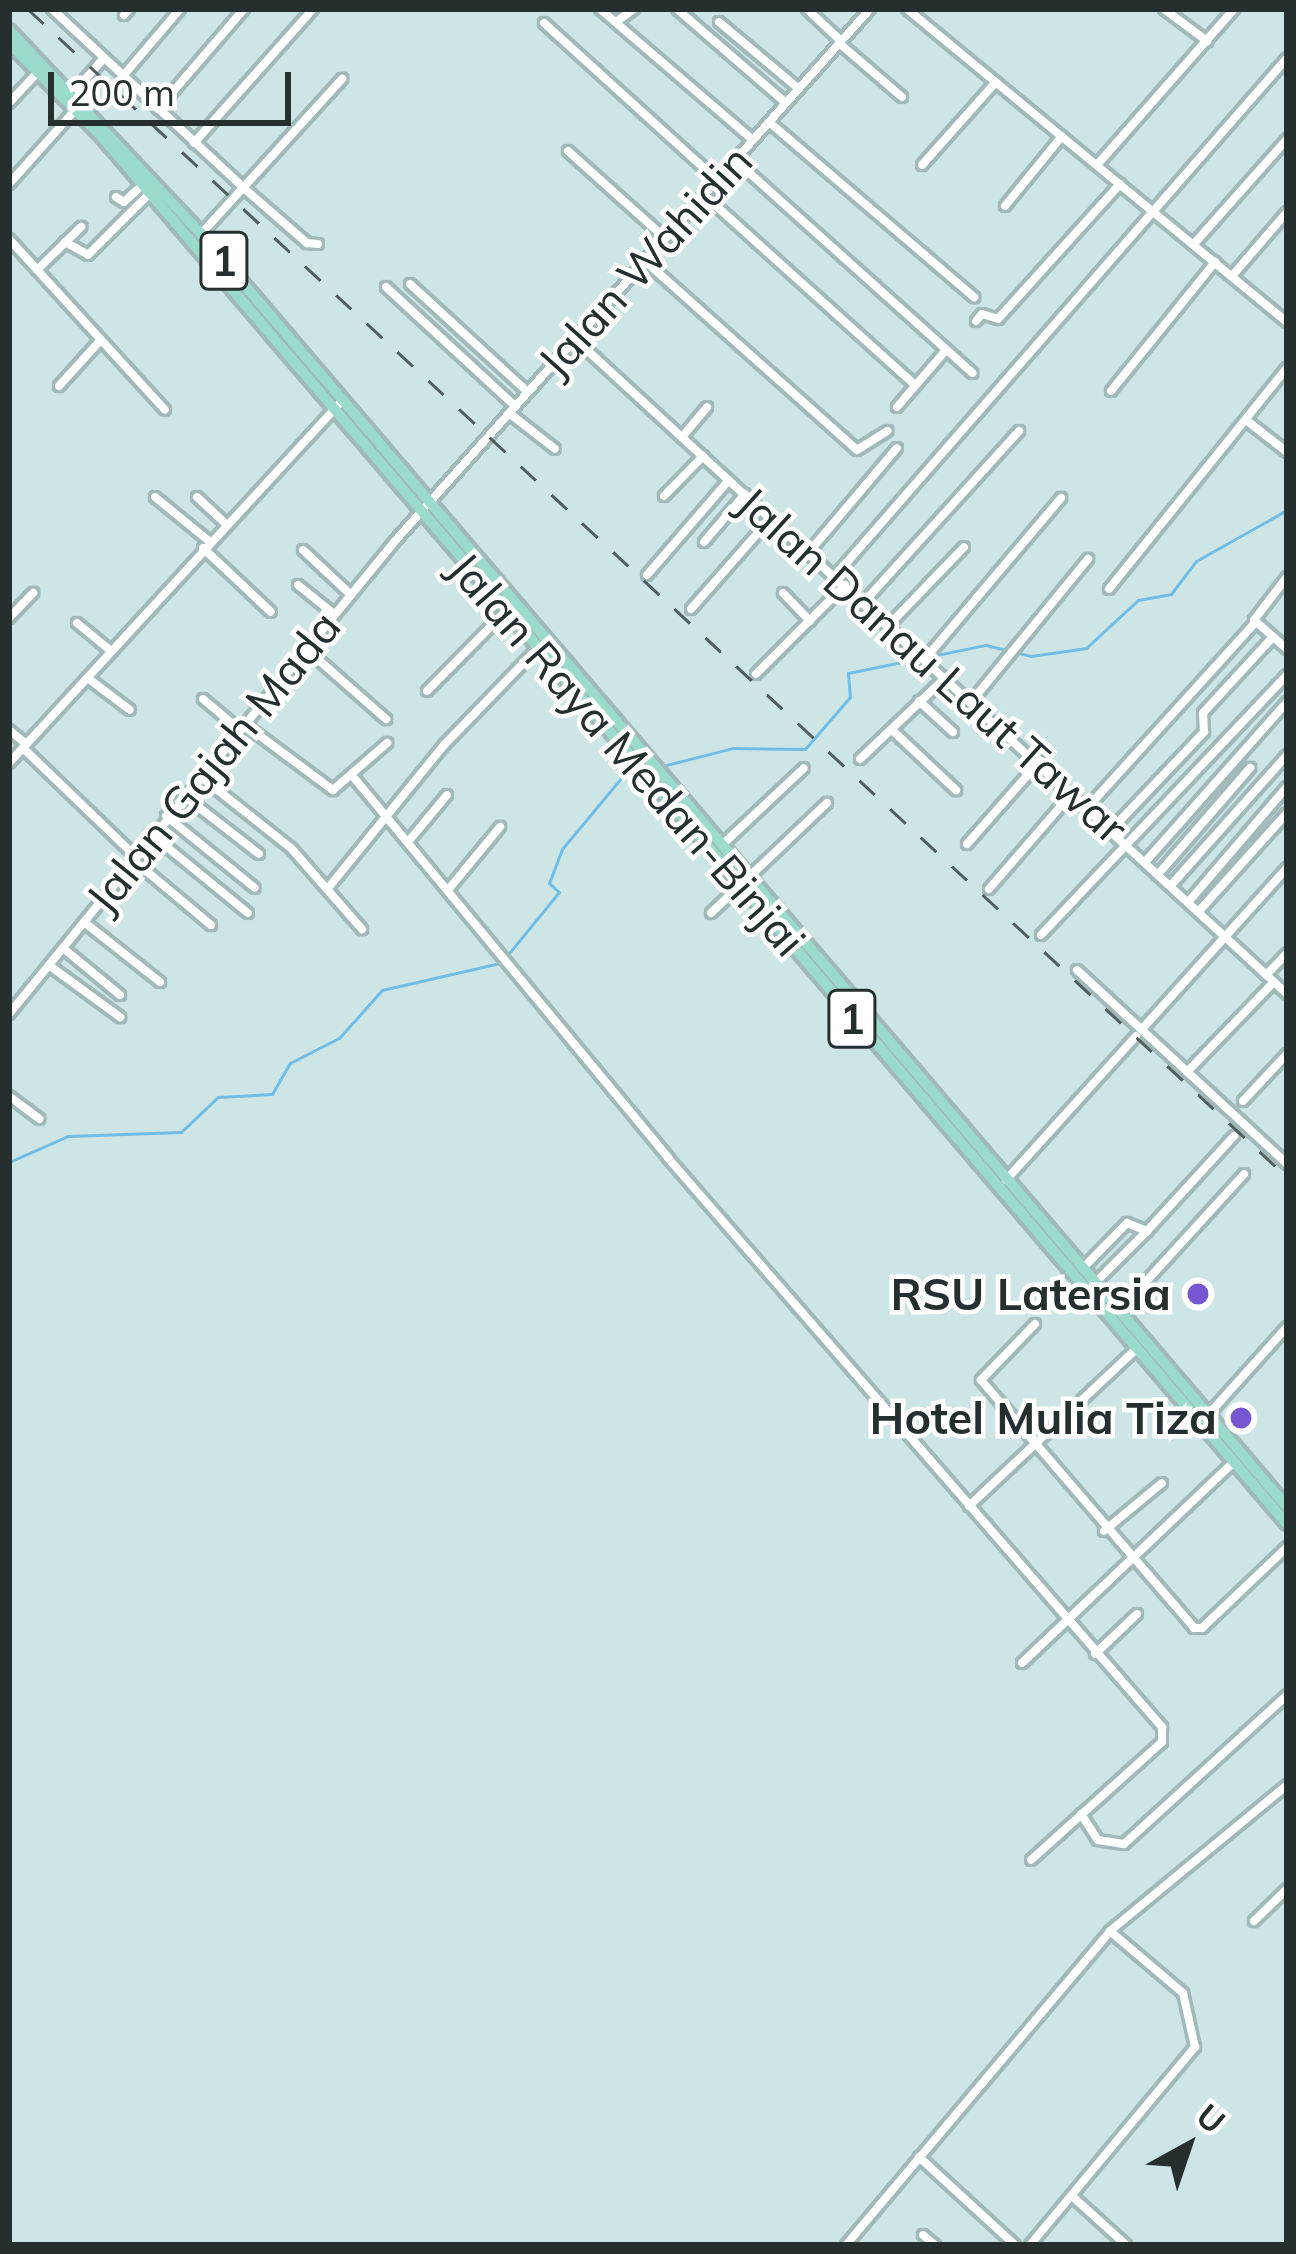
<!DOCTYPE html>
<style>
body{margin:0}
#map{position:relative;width:1296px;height:2254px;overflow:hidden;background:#cde6e5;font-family:Mulish,sans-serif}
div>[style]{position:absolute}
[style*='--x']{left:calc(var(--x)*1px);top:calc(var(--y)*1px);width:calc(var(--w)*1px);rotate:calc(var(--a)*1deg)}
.stream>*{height:3px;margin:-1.5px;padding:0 1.5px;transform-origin:1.5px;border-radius:1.5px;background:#72bde5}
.roads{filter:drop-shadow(3px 0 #a1b9b8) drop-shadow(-3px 0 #a1b9b8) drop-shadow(0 3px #a1b9b8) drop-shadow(0 -3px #a1b9b8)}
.minor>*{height:8px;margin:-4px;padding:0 4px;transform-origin:4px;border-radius:4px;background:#fff}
.major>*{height:10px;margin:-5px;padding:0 5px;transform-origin:5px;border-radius:5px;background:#9adbcc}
.rail>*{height:3px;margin-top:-1.5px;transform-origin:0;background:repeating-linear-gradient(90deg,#515e5e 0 21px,transparent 0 42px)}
.dots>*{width:33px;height:33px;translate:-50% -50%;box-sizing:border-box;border:6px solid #fff;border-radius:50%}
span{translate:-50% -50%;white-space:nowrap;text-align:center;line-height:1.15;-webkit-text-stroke:9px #fff;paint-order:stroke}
.shield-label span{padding:3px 9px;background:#fff;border:3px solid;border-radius:9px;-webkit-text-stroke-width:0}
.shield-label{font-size:42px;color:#262f2f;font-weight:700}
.street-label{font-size:45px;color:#262f2f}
.poi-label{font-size:45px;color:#262f2f;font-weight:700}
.right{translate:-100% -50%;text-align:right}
.frame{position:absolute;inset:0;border:12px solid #262f2f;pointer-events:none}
.north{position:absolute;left:1128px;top:2086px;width:120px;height:120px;-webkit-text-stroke:9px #fff;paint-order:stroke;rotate:40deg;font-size:33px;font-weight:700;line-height:48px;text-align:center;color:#262f2f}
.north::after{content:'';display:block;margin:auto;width:42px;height:54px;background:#262f2f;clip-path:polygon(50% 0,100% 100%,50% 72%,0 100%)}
.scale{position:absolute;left:48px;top:72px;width:243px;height:54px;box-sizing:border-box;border:6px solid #262f2f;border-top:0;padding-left:15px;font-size:36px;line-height:42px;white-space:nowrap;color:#262f2f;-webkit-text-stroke:9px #fff;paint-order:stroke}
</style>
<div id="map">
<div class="stream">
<div style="--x:662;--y:766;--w:73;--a:-14.2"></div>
<div style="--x:733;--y:748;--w:72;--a:0.8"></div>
<div style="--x:805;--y:749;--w:69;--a:-49.1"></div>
<div style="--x:850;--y:697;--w:24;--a:-95"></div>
<div style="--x:848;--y:673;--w:141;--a:-11.5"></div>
<div style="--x:986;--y:645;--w:46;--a:13.7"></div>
<div style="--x:1031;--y:656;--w:56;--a:-8.3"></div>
<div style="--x:1086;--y:648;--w:71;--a:-42.7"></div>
<div style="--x:1138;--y:600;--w:34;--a:-10"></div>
<div style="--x:1171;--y:594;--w:41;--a:-52.9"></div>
<div style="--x:1196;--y:561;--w:104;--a:-29.3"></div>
<div style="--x:510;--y:952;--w:77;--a:-50.8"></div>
<div style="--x:559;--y:892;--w:13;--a:-138"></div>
<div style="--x:549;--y:883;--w:36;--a:-69"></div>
<div style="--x:562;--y:849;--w:102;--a:-50.2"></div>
<div style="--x:9;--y:1162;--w:64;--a:-23.8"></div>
<div style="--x:68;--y:1136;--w:113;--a:-2"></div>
<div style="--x:181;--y:1132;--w:51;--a:-43.4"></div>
<div style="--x:218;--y:1097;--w:54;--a:-3.2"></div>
<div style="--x:272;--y:1094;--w:36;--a:-60"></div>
<div style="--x:290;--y:1063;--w:55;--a:-27"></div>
<div style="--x:339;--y:1038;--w:64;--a:-48.1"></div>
<div style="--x:382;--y:990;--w:121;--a:-12.9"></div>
</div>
<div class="roads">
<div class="minor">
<div style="--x:52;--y:9;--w:265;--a:43"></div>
<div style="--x:246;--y:190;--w:81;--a:41"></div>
<div style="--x:307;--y:243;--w:11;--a:5"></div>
<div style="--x:600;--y:9;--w:201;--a:40.6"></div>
<div style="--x:677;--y:9;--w:144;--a:40.8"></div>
<div style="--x:807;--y:9;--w:47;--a:43.3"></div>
<div style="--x:907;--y:9;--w:492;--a:39.5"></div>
<div style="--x:1164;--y:9;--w:54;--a:36.7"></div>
<div style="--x:124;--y:15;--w:8;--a:-50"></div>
<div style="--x:616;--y:22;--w:22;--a:-36"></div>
<div style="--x:719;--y:22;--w:104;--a:39.9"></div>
<div style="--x:544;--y:23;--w:234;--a:42.2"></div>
<div style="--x:839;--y:43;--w:83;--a:40.6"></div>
<div style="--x:123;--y:76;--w:88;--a:-49.6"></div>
<div style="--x:74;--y:92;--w:45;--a:-48.6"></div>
<div style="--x:9;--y:103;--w:42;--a:-46.9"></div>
<div style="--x:158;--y:109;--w:132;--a:-49.3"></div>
<div style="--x:769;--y:122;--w:270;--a:40.5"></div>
<div style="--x:194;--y:143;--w:179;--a:-48.4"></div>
<div style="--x:568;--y:151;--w:130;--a:41.9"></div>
<div style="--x:735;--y:160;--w:319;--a:41.9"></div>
<div style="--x:922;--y:165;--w:111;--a:-48.3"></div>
<div style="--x:1097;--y:165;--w:208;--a:-48.7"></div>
<div style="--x:9;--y:184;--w:101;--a:-48.2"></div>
<div style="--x:704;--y:195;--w:284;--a:42"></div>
<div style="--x:116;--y:197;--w:9;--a:32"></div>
<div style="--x:124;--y:202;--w:23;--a:-43"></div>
<div style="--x:1005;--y:206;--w:90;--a:-50.8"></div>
<div style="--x:201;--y:234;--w:210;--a:-47.7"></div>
<div style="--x:9;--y:239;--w:231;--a:47.6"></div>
<div style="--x:65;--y:242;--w:26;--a:29"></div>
<div style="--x:88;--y:255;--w:85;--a:-45"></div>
<div style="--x:1193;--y:245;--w:142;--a:-48.4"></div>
<div style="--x:645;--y:261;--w:284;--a:41.7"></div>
<div style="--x:857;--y:450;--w:36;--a:-32"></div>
<div style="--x:37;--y:270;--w:62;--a:-44.3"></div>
<div style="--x:1232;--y:276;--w:84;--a:-49.3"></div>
<div style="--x:410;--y:284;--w:160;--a:42.5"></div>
<div style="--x:386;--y:287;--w:176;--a:42.7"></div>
<div style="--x:976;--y:321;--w:9;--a:-49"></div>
<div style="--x:982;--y:314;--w:17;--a:17"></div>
<div style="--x:998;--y:319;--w:182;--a:-47.9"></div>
<div style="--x:575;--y:339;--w:967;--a:42.61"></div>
<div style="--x:59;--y:386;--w:58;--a:-47.8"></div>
<div style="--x:1111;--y:391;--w:166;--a:-51.1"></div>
<div style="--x:897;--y:407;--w:75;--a:-49.3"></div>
<div style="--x:509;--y:413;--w:58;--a:38"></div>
<div style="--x:1246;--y:420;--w:52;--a:38"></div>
<div style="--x:682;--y:437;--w:39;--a:-50"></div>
<div style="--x:664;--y:496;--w:56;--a:-45.7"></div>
<div style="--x:155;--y:497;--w:70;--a:39.2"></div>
<div style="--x:197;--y:497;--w:38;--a:43"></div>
<div style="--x:704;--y:542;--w:63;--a:-49.5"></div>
<div style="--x:203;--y:548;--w:93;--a:43.3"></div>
<div style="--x:303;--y:550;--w:64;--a:43.1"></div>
<div style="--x:809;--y:552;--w:136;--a:-49.8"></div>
<div style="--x:647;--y:575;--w:125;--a:-49.2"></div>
<div style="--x:835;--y:576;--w:687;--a:-48.89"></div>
<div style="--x:1287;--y:577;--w:54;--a:127.5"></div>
<div style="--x:1254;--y:620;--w:44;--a:41.3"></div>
<div style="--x:298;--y:585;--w:46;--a:38.9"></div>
<div style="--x:1109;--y:589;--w:284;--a:-51.2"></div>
<div style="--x:783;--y:593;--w:39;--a:46"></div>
<div style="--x:864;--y:602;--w:231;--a:-47.8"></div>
<div style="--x:691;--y:609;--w:121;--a:-48.7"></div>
<div style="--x:9;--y:618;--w:35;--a:-46"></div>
<div style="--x:77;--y:623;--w:44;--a:39.5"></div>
<div style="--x:889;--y:625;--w:108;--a:-46.1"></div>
<div style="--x:305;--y:648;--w:108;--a:41.2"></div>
<div style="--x:925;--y:659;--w:211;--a:-49.8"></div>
<div style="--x:756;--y:674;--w:126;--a:-45"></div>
<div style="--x:89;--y:679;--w:51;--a:37.1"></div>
<div style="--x:427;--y:691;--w:111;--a:-45.4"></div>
<div style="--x:203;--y:699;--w:48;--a:40"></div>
<div style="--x:919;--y:701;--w:46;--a:42.4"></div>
<div style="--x:971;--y:702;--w:185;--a:-50.7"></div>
<div style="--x:244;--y:724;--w:111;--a:36.6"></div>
<div style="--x:333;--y:790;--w:72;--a:-41"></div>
<div style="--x:9;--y:730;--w:22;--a:39"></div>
<div style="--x:892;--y:730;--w:88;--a:43.2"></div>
<div style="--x:23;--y:748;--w:154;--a:43.9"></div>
<div style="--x:860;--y:759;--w:119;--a:-43.6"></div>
<div style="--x:9;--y:763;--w:492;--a:-47.4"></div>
<div style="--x:200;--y:776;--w:116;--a:38.4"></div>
<div style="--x:291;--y:848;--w:108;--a:48.8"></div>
<div style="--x:355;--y:779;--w:492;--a:50.4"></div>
<div style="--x:668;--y:1158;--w:754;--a:49.04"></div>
<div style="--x:1162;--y:1727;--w:15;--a:90"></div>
<div style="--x:1162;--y:1742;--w:176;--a:138"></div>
<div style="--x:183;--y:795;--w:96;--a:37.8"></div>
<div style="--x:1088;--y:807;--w:250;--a:-47.8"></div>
<div style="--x:166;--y:816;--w:114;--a:39"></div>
<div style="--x:1112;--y:829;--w:134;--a:-46.5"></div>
<div style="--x:1204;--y:732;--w:19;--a:-93"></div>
<div style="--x:1203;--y:713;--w:103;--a:-47.4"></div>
<div style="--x:151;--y:834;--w:125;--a:39.2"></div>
<div style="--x:408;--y:842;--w:61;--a:-50.3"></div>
<div style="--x:967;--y:844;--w:111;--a:-48.7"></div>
<div style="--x:722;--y:845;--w:112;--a:-43.2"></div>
<div style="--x:132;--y:859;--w:103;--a:39.9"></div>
<div style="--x:1146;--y:861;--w:213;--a:-48.4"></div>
<div style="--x:1160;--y:872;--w:138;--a:-49.1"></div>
<div style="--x:1173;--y:883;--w:171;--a:-48.3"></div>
<div style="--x:329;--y:887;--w:184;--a:-51"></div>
<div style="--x:445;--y:744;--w:132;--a:-45.9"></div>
<div style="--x:989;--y:889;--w:128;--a:-49.1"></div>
<div style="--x:448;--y:890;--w:82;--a:-50.5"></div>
<div style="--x:1190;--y:900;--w:149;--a:-49.4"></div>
<div style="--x:1200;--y:910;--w:130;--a:-48.1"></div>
<div style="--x:711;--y:913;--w:160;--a:-43.5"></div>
<div style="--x:84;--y:922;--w:97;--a:38.3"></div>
<div style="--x:1041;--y:935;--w:358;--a:-46.6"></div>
<div style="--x:63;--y:948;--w:74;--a:39.5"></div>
<div style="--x:50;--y:966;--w:87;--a:36.1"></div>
<div style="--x:1077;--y:970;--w:286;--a:42.7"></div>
<div style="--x:1266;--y:975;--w:30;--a:-46"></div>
<div style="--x:9;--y:1014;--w:611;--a:-50.78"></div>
<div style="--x:395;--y:541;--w:713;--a:-48.24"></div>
<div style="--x:1142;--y:1029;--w:217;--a:-48"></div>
<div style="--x:1187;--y:1072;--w:125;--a:-46"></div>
<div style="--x:9;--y:1096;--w:38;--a:37"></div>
<div style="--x:1243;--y:1101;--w:64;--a:-46.9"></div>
<div style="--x:1006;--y:1180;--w:194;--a:-47.9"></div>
<div style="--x:1083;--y:1268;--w:63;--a:-45.6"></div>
<div style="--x:1127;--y:1223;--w:22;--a:22"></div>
<div style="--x:1147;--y:1231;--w:129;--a:-47.5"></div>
<div style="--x:1096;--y:1282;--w:72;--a:-45"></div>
<div style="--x:1120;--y:1310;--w:184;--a:-47.6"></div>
<div style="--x:1035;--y:1324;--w:78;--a:134"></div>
<div style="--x:981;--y:1380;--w:327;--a:49.3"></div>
<div style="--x:1194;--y:1628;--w:8;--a:0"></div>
<div style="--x:1202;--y:1628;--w:117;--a:-43.6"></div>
<div style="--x:1208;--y:1415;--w:118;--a:-48.1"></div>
<div style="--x:969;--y:1506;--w:229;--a:-43.2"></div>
<div style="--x:1104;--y:1531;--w:75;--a:-39.6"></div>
<div style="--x:1095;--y:1654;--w:58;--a:-43.6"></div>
<div style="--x:1022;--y:1663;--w:292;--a:-43.5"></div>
<div style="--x:1081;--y:1814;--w:31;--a:57"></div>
<div style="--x:1098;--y:1840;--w:26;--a:9"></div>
<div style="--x:1124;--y:1844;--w:221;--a:-42.4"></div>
<div style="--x:1254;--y:1921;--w:46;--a:-44.1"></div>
<div style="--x:919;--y:2157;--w:130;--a:42.5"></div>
<div style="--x:1072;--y:2196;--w:73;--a:42.2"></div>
<div style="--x:923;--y:2235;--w:16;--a:40"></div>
<div style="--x:846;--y:2245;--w:410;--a:-49.9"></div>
<div style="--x:1110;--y:1931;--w:229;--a:-39.5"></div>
<div style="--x:1030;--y:2245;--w:258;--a:-50.2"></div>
<div style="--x:1195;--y:2047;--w:55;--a:-102.5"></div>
<div style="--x:1183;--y:1993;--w:96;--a:-139.7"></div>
</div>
<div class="major">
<div style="--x:9;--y:30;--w:280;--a:46.7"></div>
<div style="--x:201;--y:234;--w:1673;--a:49.53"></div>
<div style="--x:9;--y:43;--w:132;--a:45.3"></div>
<div style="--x:102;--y:137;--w:1824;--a:49.49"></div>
</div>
</div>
<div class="rail">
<div style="--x:28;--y:9;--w:1717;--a:42.85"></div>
</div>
<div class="dots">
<div style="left:1198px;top:1294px;background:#7657d1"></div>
<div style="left:1241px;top:1418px;background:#7657d1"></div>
</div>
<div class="shield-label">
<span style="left:224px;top:261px">1</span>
<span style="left:852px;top:1019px">1</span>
</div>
<div class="street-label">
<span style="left:645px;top:261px;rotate:-48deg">Jalan Wahidin</span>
<span style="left:932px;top:665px;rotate:42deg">Jalan Danau Laut Tawar</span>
<span style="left:627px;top:754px;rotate:49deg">Jalan Raya Medan-Binjai</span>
<span style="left:213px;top:762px;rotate:-51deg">Jalan Gajah Mada</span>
</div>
<div class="poi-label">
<span class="right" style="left:1171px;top:1294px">RSU Latersia</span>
<span class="right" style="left:1217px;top:1418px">Hotel Mulia Tiza</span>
</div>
<div class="frame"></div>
<div class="north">U</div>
<div class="scale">200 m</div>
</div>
